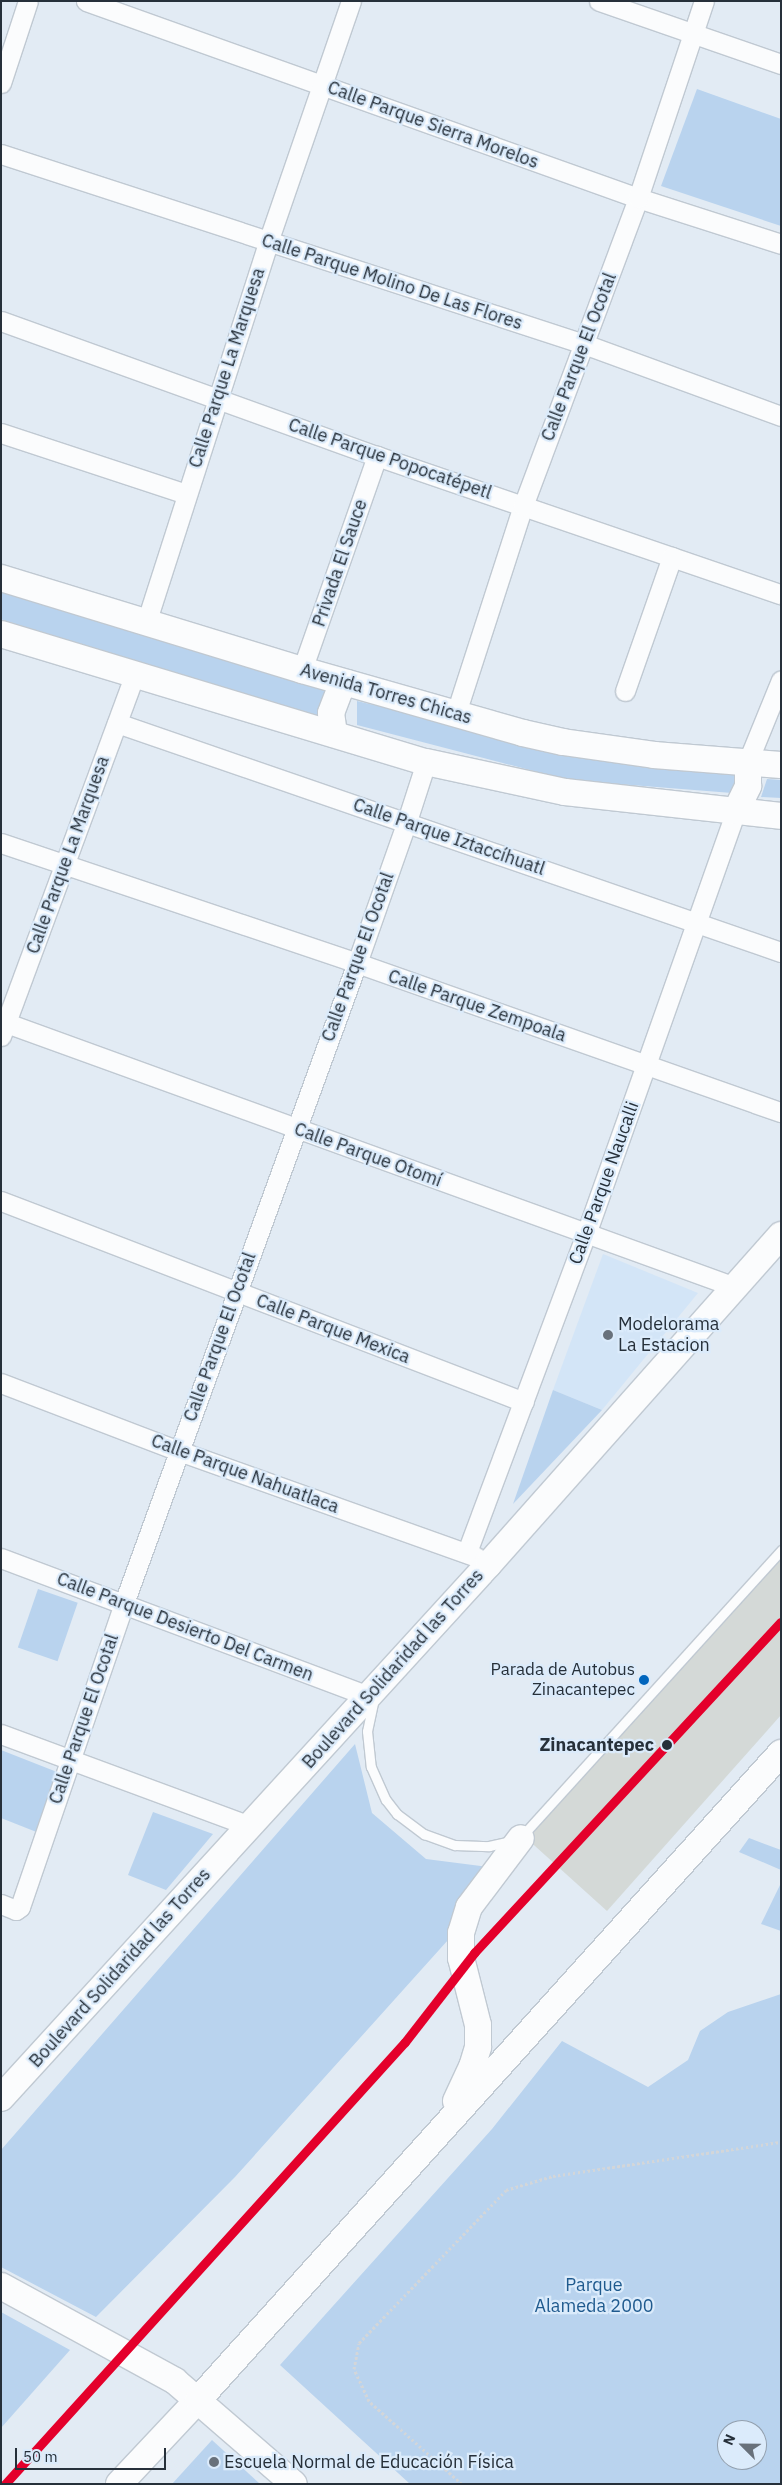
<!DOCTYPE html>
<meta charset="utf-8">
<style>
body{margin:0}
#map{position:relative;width:782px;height:2485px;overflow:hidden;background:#e2ebf4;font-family:"IBM Plex Sans",sans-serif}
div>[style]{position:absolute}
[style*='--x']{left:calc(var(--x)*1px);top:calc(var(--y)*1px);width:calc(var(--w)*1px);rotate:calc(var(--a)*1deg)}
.built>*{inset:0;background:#d3e5f7}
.green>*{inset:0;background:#b9d3ee;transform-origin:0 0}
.building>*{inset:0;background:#d4d9d7}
.path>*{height:3px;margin-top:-1.5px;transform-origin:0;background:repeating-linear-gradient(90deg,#d3d6d9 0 2.5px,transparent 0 5px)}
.roads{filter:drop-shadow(1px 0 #c0c9d2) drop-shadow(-1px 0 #c0c9d2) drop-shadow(0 1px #c0c9d2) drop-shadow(0 -1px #c0c9d2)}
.lane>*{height:9px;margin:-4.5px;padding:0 4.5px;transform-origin:4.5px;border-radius:4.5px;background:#fbfcfd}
.street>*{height:19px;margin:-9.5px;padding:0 9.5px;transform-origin:9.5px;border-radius:9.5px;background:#fbfcfd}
.secondary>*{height:26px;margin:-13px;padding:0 13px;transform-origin:13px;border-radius:13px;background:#fbfcfd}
.rail-1>*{height:9px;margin:-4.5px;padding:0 4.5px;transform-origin:4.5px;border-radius:4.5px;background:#e4002b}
.dots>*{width:14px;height:14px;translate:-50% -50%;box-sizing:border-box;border:2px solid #dbebfb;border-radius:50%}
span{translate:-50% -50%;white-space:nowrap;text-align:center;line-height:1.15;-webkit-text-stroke:4.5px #dbebfb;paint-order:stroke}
.bus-label{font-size:17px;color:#26303a}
.right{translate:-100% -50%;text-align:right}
.street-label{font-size:18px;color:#26303a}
.poi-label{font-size:18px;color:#26303a}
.left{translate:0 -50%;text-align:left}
.stop-label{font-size:18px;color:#26303a;font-weight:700}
.park-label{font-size:18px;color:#1f5a8e}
.frame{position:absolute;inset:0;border:2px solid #26303a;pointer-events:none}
.north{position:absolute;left:717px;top:2420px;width:50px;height:50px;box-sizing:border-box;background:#dbebfb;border:1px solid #93a0ae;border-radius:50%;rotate:293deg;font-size:14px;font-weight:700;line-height:20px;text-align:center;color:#26303a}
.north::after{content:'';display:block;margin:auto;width:18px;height:22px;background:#68717b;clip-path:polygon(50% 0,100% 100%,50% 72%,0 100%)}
.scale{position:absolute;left:15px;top:2448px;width:151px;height:22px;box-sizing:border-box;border:2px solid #26303a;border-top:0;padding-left:6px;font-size:15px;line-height:18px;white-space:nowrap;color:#26303a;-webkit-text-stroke:4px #dbebfb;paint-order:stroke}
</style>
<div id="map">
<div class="built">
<div style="clip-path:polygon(603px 1254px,698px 1293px,602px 1410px,553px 1390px)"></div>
</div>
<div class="green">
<div style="clip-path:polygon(697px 89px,781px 119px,781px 226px,661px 186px)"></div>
<div style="left:1px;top:589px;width:341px;height:29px;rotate:17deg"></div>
<div style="clip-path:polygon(357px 701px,569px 752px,736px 772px,732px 793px,568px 780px,357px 725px)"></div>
<div style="clip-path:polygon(767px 779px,781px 780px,781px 798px,761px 797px)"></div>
<div style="clip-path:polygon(553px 1390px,602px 1410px,513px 1504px)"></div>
<div style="left:38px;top:1589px;width:42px;height:62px;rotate:19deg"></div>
<div style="clip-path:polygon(355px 1744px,372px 1813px,426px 1859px,511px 1870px,235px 2177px,96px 2317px,1px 2267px,1px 2150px)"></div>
<div style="clip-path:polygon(1px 1750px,57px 1772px,39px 1833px,1px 1818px)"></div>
<div style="clip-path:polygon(153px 1812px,213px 1834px,166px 1890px,128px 1875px)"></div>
<div style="clip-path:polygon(749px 1838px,781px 1850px,781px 1870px,739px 1852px)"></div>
<div style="clip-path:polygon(781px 1883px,781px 1931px,761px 1924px)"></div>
<div style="clip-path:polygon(evenodd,781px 1994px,781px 2484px,410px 2484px,280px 2365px,492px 2129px,562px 2041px,648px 2087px,688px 2060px,700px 2031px,728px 2012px,781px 1994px,727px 2430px,757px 2430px,757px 2460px,727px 2460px,727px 2430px)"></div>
<div style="clip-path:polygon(1px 2312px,70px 2350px,1px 2428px)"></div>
<div style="clip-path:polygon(212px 2440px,260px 2484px,172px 2484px)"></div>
</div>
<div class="building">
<div style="clip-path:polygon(781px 1548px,781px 1715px,607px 1911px,525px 1837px)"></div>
</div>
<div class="path">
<div style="--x:462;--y:2484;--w:125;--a:-138.3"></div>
<div style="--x:369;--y:2401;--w:35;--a:-115"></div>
<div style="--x:354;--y:2369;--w:26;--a:-79"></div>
<div style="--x:359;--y:2343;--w:212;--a:-46.1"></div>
<div style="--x:506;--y:2190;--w:49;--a:-16.6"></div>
<div style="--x:553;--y:2176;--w:231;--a:-8.5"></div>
</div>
<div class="roads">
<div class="lane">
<div style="--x:373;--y:1703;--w:29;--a:102"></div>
<div style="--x:367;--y:1731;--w:36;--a:84"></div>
<div style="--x:371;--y:1767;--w:36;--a:66"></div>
<div style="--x:386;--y:1800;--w:18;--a:52"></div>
<div style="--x:397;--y:1814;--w:34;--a:37"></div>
<div style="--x:424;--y:1834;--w:33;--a:20"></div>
<div style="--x:455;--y:1845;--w:34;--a:2"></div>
<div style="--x:489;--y:1846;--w:23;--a:-13"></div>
<div style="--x:522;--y:1836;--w:386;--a:-47.8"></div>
</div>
<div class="street">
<div style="--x:86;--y:1;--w:586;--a:19.64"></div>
<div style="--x:638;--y:198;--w:150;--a:17.8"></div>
<div style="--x:599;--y:1;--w:193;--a:19.1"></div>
<div style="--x:1;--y:83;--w:86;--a:-71.8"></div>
<div style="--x:1;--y:154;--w:613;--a:18.05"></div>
<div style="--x:584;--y:344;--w:210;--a:20.1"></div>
<div style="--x:1;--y:321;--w:400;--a:19.8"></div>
<div style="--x:377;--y:456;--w:427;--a:18.9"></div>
<div style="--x:1;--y:433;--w:195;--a:18.2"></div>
<div style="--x:146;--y:623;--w:400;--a:-72.2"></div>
<div style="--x:268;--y:242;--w:255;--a:-71"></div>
<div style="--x:302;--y:670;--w:227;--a:-70.7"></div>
<div style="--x:625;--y:691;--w:142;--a:-70.7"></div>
<div style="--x:456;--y:713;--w:218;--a:-72.1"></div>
<div style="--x:523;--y:506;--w:329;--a:-69.5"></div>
<div style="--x:638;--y:198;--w:208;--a:-71.5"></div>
<div style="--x:117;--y:723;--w:702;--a:19.03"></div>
<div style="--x:748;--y:761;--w:87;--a:-67.8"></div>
<div style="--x:1;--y:843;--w:376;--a:18.6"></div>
<div style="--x:357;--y:963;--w:449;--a:19.4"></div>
<div style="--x:1;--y:1021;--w:781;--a:19.92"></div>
<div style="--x:1;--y:1036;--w:386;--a:-69.7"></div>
<div style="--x:1;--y:1201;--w:560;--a:21.02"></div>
<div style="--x:1;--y:1383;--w:191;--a:20.9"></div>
<div style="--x:179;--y:1451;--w:315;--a:19.6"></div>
<div style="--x:467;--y:1552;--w:340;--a:-69.5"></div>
<div style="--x:586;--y:1234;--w:449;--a:-70.5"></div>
<div style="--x:1;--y:1558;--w:392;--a:20.6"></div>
<div style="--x:1;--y:1734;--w:265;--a:20.3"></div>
<div style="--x:1;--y:1904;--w:16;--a:22"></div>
<div style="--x:16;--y:1910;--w:5;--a:-37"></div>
<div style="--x:20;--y:1907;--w:321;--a:-71.1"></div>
<div style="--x:124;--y:1603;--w:681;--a:-70"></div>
<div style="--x:357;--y:963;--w:151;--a:-70.6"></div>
<div style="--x:407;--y:821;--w:62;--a:-72.1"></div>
</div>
<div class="secondary">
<div style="--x:1;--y:578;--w:315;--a:17"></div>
<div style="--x:302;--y:670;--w:230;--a:15.9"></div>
<div style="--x:523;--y:733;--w:41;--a:12.7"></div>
<div style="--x:563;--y:742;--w:92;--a:8.1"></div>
<div style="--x:654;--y:755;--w:127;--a:4.5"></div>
<div style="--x:1;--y:634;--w:444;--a:16.8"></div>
<div style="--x:426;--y:762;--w:142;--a:12.2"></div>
<div style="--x:565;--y:792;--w:217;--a:6.3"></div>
<div style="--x:334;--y:734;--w:21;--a:-98"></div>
<div style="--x:331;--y:713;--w:25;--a:-69"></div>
<div style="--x:340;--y:690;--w:10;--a:-45"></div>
<div style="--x:736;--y:811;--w:28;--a:-64"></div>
<div style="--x:748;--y:786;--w:25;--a:-90"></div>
<div style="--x:1;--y:2098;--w:723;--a:-47.58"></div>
<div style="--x:489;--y:1564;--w:440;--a:-48.4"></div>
<div style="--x:456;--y:2101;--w:38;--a:-65"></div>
<div style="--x:472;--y:2067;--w:21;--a:-73"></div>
<div style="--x:478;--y:2047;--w:22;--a:-90"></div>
<div style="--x:478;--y:2025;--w:69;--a:-104.2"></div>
<div style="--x:461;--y:1958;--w:25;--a:-90"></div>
<div style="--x:461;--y:1933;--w:27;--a:-73"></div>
<div style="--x:469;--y:1907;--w:86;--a:-53"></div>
<div style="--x:1;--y:2286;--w:198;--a:28.6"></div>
<div style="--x:175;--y:2381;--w:157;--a:40.9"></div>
<div style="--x:119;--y:2484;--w:115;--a:-46.8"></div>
<div style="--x:198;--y:2400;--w:871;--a:-47.98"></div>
</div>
</div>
<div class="rail-1">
<div style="--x:5;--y:2484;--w:596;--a:-47.86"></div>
<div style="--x:405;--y:2042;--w:113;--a:-52.2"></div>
<div style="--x:474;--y:1953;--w:451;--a:-47.2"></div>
</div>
<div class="dots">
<div style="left:608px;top:1335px;background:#68717b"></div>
<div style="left:644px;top:1680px;background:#0065bd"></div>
<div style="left:667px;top:1745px;background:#26303a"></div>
<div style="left:214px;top:2462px;background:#68717b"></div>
</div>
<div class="bus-label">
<span class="right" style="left:635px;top:1680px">Parada de Autobus<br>Zinacantepec</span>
</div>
<div class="street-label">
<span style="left:433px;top:125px;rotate:20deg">Calle Parque Sierra Morelos</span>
<span style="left:392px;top:282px;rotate:18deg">Calle Parque Molino De Las Flores</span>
<span style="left:579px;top:357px;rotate:-69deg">Calle Parque El Ocotal</span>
<span style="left:227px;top:368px;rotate:-72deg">Calle Parque La Marquesa</span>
<span style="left:390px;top:459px;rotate:19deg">Calle Parque Popocatépetl</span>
<span style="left:340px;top:563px;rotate:-71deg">Privada El Sauce</span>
<span style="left:386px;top:694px;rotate:16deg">Avenida Torres Chicas</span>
<span style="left:449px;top:837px;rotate:19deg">Calle Parque Iztaccíhuatl</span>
<span style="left:68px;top:855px;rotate:-70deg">Calle Parque La Marquesa</span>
<span style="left:358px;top:957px;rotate:-70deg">Calle Parque El Ocotal</span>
<span style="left:477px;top:1006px;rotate:19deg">Calle Parque Zempoala</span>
<span style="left:368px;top:1155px;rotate:20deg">Calle Parque Otomí</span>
<span style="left:604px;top:1183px;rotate:-70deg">Calle Parque Naucalli</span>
<span style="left:333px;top:1329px;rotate:21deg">Calle Parque Mexica</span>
<span style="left:220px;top:1337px;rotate:-70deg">Calle Parque El Ocotal</span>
<span style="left:245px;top:1474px;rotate:20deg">Calle Parque Nahuatlaca</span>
<span style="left:185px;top:1627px;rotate:21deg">Calle Parque Desierto Del Carmen</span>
<span style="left:393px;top:1669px;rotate:-48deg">Boulevard Solidaridad las Torres</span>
<span style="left:84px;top:1719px;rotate:-71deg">Calle Parque El Ocotal</span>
<span style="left:120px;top:1968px;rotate:-48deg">Boulevard Solidaridad las Torres</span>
</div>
<div class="poi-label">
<span class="left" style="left:618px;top:1335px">Modelorama<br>La Estacion</span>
<span class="left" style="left:224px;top:2462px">Escuela Normal de Educación Física</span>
</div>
<div class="stop-label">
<span class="right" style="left:654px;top:1745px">Zinacantepec</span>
</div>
<div class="park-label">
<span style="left:594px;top:2296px">Parque<br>Alameda 2000</span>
</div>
<div class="frame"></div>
<div class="north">N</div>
<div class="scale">50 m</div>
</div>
